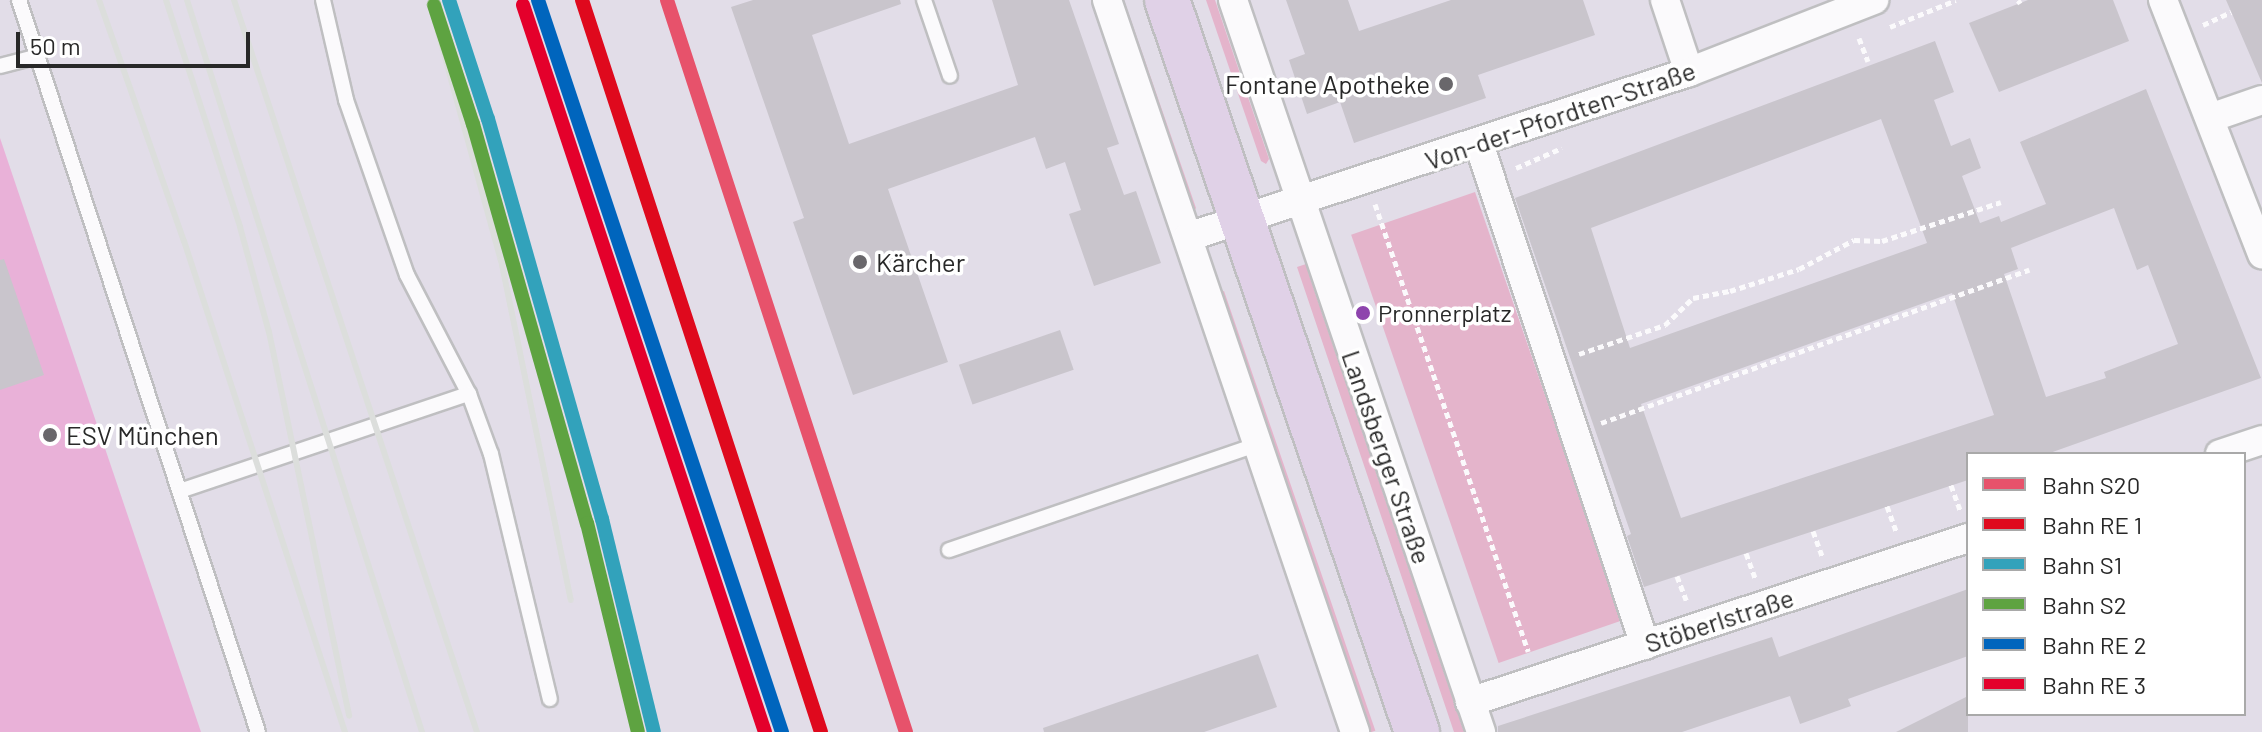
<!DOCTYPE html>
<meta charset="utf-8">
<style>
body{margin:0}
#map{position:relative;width:2262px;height:732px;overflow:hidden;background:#e2dde8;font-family:Barlow,sans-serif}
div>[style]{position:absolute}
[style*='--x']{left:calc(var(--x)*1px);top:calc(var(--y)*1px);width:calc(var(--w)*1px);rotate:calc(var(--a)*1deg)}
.green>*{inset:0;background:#e4b4cb;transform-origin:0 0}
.pitch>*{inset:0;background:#e9b1d8}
.building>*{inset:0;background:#c9c5cc;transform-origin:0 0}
.path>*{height:5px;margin-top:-2.5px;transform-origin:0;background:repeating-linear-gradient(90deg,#fbfafc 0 6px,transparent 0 10px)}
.roads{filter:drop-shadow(2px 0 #bfbfc1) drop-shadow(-2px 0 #bfbfc1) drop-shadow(0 2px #bfbfc1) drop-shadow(0 -2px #bfbfc1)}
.lane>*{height:14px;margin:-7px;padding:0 7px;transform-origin:7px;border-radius:7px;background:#fbfafc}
.street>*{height:28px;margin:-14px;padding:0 14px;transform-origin:14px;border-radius:14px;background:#fbfafc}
.primary>*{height:44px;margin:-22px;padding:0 22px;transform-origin:22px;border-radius:22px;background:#e0d1e7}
.rail>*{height:6px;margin:-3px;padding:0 3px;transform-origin:3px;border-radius:3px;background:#dcdedc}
.rail-1>*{height:14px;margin:-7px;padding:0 7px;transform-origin:7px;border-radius:7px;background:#e7526b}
.rail-2>*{height:14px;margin:-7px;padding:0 7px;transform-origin:7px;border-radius:7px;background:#df091d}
.rail-3>*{height:14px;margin:-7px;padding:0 7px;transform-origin:7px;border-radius:7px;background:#32a2bb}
.rail-4>*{height:14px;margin:-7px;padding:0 7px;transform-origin:7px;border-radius:7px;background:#5ea341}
.rail-5>*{height:14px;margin:-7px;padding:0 7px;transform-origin:7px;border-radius:7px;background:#0065bd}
.rail-6>*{height:14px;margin:-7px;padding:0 7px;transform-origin:7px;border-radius:7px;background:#e4002b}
.dots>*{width:22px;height:22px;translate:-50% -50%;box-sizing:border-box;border:4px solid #fff;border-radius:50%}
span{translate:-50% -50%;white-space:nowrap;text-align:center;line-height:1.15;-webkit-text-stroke:7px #fff;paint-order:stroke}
.bus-label{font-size:24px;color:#282828}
.left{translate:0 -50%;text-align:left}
.poi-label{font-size:26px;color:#282828}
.right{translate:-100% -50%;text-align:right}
.street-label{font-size:26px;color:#282828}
.legend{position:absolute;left:1966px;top:452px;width:280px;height:264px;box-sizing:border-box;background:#fff;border:2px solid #a9a9a9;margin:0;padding:10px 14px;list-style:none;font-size:24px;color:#282828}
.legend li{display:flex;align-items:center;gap:16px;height:40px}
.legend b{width:40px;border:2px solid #a9a9a9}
.scale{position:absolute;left:16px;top:32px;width:234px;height:36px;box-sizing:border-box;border:4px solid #282828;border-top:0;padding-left:10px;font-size:24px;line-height:28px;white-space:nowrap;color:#282828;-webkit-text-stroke:6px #fff;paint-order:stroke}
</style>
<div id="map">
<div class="green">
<div style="clip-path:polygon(1115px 0,1124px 0,1196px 208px,1193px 213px)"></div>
<div style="clip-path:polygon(1206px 0,1215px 0,1269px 159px,1266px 164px,1261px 161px)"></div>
<div style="left:1475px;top:192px;width:453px;height:131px;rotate:71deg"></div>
<div style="clip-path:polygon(1306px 264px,1309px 275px,1464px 732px,1454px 732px,1297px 267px)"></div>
<div style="left:1224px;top:291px;width:465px;height:8px;rotate:71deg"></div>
</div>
<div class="pitch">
<div style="clip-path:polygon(0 138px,201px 732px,0 732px)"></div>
</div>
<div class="building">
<div style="clip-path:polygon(753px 0,900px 0,901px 4px,812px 35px,849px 144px,1018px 85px,992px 0,1069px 0,1119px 144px,1107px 148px,1124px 195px,1136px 191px,1161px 263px,1094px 286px,1069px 214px,1081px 210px,1065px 162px,1046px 169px,1035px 137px,888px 189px,948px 362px,853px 395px,793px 222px,804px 218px,731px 7px)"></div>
<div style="clip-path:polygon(1286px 0,1348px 0,1359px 31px,1451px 0,1583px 0,1595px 35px,1478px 75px,1486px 98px,1354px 143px,1340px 102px,1307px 114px,1289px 60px,1305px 54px)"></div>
<div style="clip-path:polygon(2028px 0,2113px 0,2129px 41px,1999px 92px,1969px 23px)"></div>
<div style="clip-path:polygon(2226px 0,2262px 0,2262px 83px,2237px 25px)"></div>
<div style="clip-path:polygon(evenodd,1935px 41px,1954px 92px,1934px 100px,1951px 146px,1970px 138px,1981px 168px,1962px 176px,1980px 223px,1999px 216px,2001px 222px,2046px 204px,2020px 142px,2146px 89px,2261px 378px,2047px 454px,1968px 454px,1968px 480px,1644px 587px,1627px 536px,1631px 534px,1515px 198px,1935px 41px,1881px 119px,1927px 243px,1630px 348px,1591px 228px,1881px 119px,1935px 41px,2114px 208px,2137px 270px,2148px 265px,2178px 344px,2104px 372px,2106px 378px,2046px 397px,2004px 274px,2018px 269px,2011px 248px,2114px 208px,1935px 41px,1952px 293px,1994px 415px,1681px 518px,1641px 404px,1952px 293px)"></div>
<div style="clip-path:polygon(4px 259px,44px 375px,0 390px,0 260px)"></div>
<div style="left:1060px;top:330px;width:42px;height:107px;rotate:71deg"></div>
<div style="clip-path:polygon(1968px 589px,1968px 656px,1848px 699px,1851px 706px,1800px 724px,1790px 696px,1682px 732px,1498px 732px,1498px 726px,1772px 637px,1779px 657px)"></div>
<div style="clip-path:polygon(1258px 654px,1277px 707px,1204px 732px,1044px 732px,1043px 728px)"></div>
<div style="clip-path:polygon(1968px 696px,1968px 732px,1896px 732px)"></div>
</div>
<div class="path">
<div style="--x:2018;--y:0;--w:4;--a:56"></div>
<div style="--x:2203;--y:25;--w:31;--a:-25"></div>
<div style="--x:1890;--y:27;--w:71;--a:-22.2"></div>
<div style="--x:1859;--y:38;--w:25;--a:69"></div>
<div style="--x:1516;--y:168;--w:50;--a:-23.5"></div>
<div style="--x:1375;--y:204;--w:473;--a:71.1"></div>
<div style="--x:1579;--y:354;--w:91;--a:-18.6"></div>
<div style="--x:1665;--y:325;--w:39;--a:-44"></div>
<div style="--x:1693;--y:298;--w:38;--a:-11"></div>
<div style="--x:1730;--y:291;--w:72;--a:-17.7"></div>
<div style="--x:1799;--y:269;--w:62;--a:-27.8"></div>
<div style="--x:1854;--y:240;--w:28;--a:2"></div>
<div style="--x:1882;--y:241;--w:125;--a:-18.1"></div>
<div style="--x:1601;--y:423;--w:455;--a:-19.7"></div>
<div style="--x:1951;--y:485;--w:29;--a:70"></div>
<div style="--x:1887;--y:506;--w:27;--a:70"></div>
<div style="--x:1813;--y:531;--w:27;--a:70"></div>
<div style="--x:1746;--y:553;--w:27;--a:70"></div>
<div style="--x:1677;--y:576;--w:26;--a:69"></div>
</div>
<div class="roads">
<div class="lane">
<div style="--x:19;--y:0;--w:770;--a:71.92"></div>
<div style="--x:323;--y:0;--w:103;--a:77"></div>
<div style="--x:346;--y:100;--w:185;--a:70.8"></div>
<div style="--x:407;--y:275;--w:134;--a:62.5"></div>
<div style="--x:469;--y:394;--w:64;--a:69.9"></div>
<div style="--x:491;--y:454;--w:252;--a:76.5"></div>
<div style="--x:924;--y:0;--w:80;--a:71.1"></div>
<div style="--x:0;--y:66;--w:40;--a:-14.4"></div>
<div style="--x:180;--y:491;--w:305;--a:-18.6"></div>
<div style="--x:949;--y:550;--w:327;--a:-18.9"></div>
</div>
<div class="street">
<div style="--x:1107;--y:0;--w:773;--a:71.28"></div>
<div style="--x:1233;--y:0;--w:773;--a:71.28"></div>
<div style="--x:1665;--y:0;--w:76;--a:71.6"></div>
<div style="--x:2163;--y:0;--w:273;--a:68.7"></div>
<div style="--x:2210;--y:118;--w:55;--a:-19.1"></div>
<div style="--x:1479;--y:144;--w:528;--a:71.67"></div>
<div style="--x:1188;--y:237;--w:527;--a:-18.23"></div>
<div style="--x:1689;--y:72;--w:199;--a:-21.3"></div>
<div style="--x:2220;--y:454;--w:44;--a:-18.4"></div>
<div style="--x:1470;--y:702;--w:524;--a:-18.23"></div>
</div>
<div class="primary">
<div style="--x:1167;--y:0;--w:774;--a:71.14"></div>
</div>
</div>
<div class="rail">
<div style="--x:99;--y:0;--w:256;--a:70.6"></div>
<div style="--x:184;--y:241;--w:517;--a:71.85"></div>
<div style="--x:166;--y:0;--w:239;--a:71.9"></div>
<div style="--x:240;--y:227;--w:109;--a:74.6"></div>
<div style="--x:269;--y:332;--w:392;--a:78.2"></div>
<div style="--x:187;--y:0;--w:769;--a:72.2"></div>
<div style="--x:234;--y:0;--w:771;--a:71.64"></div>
<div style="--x:430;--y:3;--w:267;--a:74.6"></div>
<div style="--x:501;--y:260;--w:347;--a:78.4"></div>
</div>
<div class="rail-1">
<div style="--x:667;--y:0;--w:770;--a:71.92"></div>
</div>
<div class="rail-2">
<div style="--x:582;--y:0;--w:770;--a:71.92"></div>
</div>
<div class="rail-3">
<div style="--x:449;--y:0;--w:125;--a:71.9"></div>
<div style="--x:488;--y:119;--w:416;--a:74.1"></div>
<div style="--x:602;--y:519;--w:219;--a:76.3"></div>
</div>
<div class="rail-4">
<div style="--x:434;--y:5;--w:125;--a:71.9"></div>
<div style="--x:473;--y:124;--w:415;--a:74.1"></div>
<div style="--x:587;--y:523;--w:215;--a:76.3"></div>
</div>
<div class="rail-5">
<div style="--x:538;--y:0;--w:772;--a:71.57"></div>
</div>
<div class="rail-6">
<div style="--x:523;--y:5;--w:766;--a:71.59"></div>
</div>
<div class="dots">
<div style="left:1446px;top:84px;background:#69676b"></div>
<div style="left:860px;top:262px;background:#69676b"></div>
<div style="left:1363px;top:313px;background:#8e44ad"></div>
<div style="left:50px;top:435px;background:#69676b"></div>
</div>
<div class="bus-label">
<span class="left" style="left:1378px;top:313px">Pronnerplatz</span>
</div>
<div class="poi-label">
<span class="right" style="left:1430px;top:84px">Fontane Apotheke</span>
<span class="left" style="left:876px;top:262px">Kärcher</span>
<span class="left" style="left:66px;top:435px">ESV München</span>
</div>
<div class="street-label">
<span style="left:1560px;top:115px;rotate:-19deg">Von-der-Pfordten-Straße</span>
<span style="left:1387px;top:457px;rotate:71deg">Landsberger Straße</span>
<span style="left:1719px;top:620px;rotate:-18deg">Stöberlstraße</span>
</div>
<ul class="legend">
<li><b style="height:10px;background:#e7526b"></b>Bahn S20</li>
<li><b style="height:10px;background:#df091d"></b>Bahn RE 1</li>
<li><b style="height:10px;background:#32a2bb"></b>Bahn S1</li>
<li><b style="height:10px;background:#5ea341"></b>Bahn S2</li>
<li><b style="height:10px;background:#0065bd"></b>Bahn RE 2</li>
<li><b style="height:10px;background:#e4002b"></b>Bahn RE 3</li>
</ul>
<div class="scale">50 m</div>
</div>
